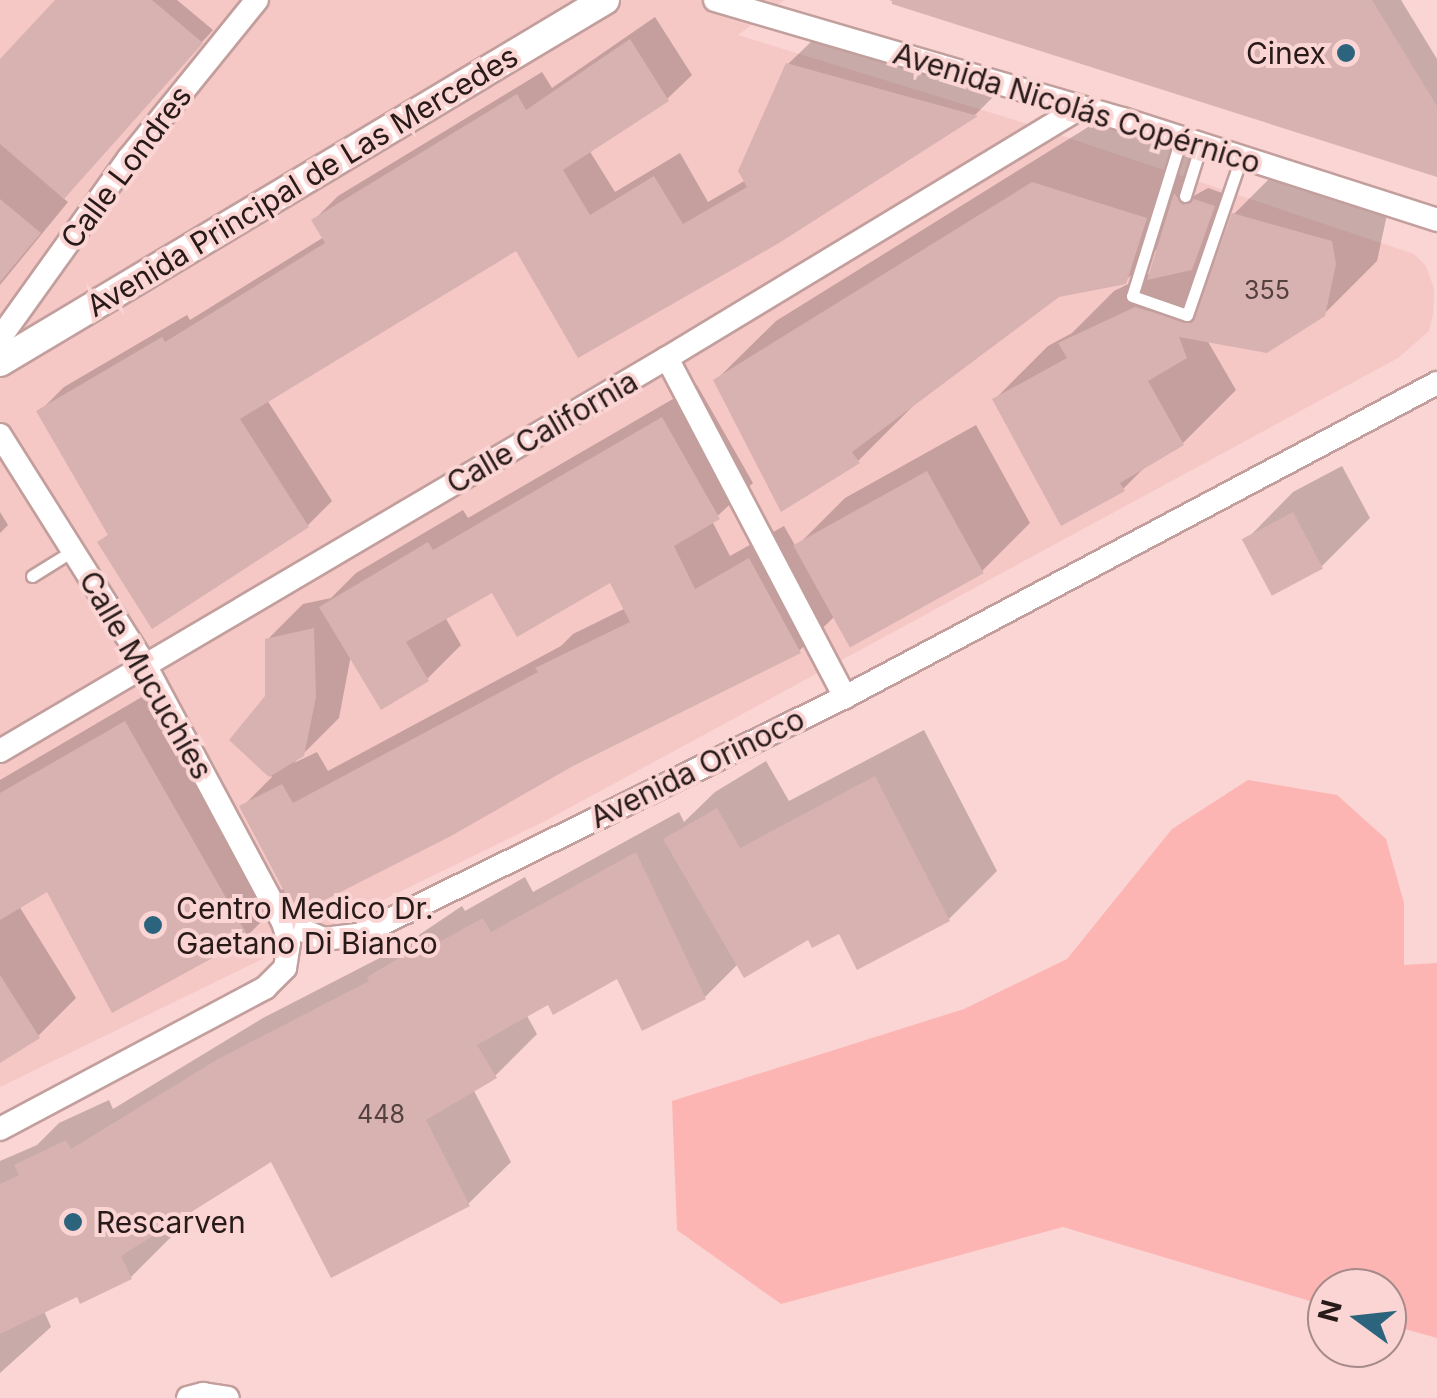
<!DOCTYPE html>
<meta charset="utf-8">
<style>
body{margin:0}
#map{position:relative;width:1437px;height:1398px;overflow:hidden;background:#fad5d3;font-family:Inter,sans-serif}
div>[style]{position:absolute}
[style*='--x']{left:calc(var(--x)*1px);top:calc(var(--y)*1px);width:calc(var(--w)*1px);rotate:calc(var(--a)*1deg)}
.built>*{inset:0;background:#f5c7c5}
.green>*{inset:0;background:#fdb5b3}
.shadow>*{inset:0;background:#0003}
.building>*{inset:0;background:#d7b2b1;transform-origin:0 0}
.roads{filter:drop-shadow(2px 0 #c29f9d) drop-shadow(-2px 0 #c29f9d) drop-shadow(0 2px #c29f9d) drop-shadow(0 -2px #c29f9d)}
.service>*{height:11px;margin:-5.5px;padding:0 5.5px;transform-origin:5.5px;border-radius:5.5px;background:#fff}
.minor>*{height:22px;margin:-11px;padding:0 11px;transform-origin:11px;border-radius:11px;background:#fff}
.tertiary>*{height:28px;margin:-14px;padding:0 14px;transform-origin:14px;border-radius:14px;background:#fff}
.dots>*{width:28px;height:28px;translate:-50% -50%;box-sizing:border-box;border:5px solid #fad5d3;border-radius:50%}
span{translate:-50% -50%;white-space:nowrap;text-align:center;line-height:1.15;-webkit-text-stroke:8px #fad5d3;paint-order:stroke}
.number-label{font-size:25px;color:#53403f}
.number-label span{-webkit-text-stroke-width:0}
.poi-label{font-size:30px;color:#271a19}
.right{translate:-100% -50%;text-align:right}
.left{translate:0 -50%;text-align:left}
.street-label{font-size:30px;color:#271a19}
.north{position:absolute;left:1307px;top:1268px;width:100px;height:100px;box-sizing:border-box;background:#fad5d3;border:2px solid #a68a89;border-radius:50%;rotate:285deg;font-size:28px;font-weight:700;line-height:40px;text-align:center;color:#271a19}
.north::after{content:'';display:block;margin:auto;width:35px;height:45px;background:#2c647e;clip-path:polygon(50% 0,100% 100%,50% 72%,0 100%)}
</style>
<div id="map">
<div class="built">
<div style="clip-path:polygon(0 0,784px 0,738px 35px,1021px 122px,1414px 254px,1426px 266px,1434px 289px,1433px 314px,1429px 331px,1398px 358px,545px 821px,0 1087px)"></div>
</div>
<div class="green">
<div style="clip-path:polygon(1248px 780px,1337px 795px,1386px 839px,1404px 903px,1404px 965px,1437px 963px,1437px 1338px,1387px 1324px,1387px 1288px,1327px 1288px,1327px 1306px,1063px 1227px,781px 1304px,677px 1230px,672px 1101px,964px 1009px,1067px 959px,1172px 829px)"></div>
</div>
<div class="shadow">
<div style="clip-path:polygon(57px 0,177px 0,213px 30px,62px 197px,68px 202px,0 285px,0 65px)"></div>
<div style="clip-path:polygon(889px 0,1401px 0,1437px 59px,1437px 174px)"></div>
<div style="clip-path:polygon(655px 17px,692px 75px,667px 99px,589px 150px,615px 192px,680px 153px,708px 202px,746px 180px,788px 64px,813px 40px,999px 91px,976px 114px,778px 241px,516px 248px,267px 400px,332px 501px,308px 525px,100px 543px,110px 533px,39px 412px,64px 387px,187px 315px,190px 320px,324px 237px,314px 220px,338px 196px,542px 72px,552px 88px)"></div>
<div style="clip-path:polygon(1093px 124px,1204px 158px,1192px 197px,1208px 188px,1225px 194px,1203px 259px,1217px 263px,1234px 214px,1287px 161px,1384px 189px,1388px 210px,1377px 261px,1324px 314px,1207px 340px,1236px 390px,1183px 443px,1149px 463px,1123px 489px,995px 399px,1048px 346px,1072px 333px,1114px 291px,1151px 273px,1160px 246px,1125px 281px,1058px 295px,917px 402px,858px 461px,716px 380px,776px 321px)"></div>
<div style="clip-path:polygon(evenodd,697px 385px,753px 483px,712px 521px,730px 556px,784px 526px,796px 547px,845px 498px,976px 425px,1030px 523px,981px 572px,835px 616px,800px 650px,572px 764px,288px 895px,247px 936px,48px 888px,19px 906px,76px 998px,38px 1036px,0 1060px,0 780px,164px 684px,281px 890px,285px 888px,242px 807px,272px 777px,232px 739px,268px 697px,267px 640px,303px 604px,331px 598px,356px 573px,463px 510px,468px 518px,697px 385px,611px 579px,626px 608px,573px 634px,561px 646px,328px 771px,317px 752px,294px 763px,339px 718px,351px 655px,427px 679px,461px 645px,445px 617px,493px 589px,611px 579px)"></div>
<div style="clip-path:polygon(1342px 466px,1370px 518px,1322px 566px,1245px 541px,1293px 492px)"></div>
<div style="clip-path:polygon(0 512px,8px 525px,0 533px)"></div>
<div style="clip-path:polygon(924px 730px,997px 871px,949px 919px,809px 937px,738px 964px,705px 997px,618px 975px,549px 1002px,526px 1014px,537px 1034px,495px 1076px,473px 1089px,511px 1162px,468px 1204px,272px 1158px,168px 1224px,173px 1235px,131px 1277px,82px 1301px,78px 1294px,44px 1311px,51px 1327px,0 1373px,0 1161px,37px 1145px,59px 1123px,109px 1100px,113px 1109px,263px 1018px,401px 947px,462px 906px,465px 911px,525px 877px,533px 892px,679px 812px,684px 822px,715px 792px,766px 761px,789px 801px)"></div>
</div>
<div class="building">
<div style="clip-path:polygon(55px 0,152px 0,203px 43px,64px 199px,0 144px,0 59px)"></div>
<div style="clip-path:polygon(892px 0,1372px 0,1437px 106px,1437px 177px,892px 4px)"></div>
<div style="clip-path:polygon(630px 39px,669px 101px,563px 170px,590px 215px,654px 176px,683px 224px,747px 187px,738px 171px,786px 63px,978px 116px,779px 243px,578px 358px,516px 251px,240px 419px,309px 527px,152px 629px,97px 542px,108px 535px,36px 411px,162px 337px,165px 342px,325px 243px,311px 220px,517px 94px,526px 110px)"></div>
<div style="clip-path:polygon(1032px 182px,1147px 218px,1126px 284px,1059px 297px,852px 452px,860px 463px,781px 512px,713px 380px)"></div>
<div style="clip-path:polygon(1174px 193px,1183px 205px,1194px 199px,1215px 206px,1192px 270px,1147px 280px)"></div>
<div style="clip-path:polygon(0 199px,41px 233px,0 282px)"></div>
<div style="clip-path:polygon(1232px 213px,1332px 241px,1336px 264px,1325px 316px,1267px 353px,1179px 337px,1187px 358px,1148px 381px,1184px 445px,1120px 483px,1125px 491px,1061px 526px,992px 399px,1067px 358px,1058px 343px,1135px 307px,1192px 323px)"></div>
<div style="clip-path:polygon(662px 417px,720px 519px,674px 546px,695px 589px,749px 558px,801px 653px,573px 766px,451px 836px,299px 913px,294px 910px,239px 806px,282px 784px,293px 803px,538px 672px,535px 668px,630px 622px,610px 583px,517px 637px,492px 593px,406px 642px,429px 681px,381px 710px,319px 607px,428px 542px,433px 550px)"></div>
<div style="left:927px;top:471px;width:117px;height:153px;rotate:61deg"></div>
<div style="left:1293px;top:512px;width:64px;height:58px;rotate:62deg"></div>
<div style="clip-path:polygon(314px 628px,316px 697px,304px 756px,269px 777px,229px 740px,265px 696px,265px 639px)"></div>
<div style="clip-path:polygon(125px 721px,249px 938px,112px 1013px,47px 892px,0 920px,0 793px)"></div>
<div style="clip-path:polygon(875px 776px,950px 921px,857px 970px,839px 934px,812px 948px,808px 940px,744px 978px,663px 839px,717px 808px,740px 848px)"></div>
<div style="clip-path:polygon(636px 852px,706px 999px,642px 1031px,617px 979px,553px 1015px,548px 1005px,477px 1045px,497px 1078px,426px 1120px,470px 1206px,331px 1278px,271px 1162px,121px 1256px,132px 1279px,80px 1304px,77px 1297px,0 1334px,0 1184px,19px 1175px,14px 1165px,66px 1140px,71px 1149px,218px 1059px,369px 981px,367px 977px,419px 946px,423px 951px,483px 918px,491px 932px)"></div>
<div style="clip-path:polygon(0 975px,40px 1038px,0 1063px)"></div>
</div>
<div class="roads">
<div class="service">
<div style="--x:1181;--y:139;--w:164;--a:107.3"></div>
<div style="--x:1132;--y:296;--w:58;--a:19.1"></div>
<div style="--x:1187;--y:315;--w:166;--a:-71"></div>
<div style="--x:1185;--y:196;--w:53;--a:-72.6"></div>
<div style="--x:32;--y:576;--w:49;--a:-31.8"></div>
</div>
<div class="minor">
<div style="--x:715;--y:0;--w:425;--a:16.3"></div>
<div style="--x:1123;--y:119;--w:330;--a:17.8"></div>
<div style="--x:0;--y:338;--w:221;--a:-54.4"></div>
<div style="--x:129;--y:158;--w:203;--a:-51"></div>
<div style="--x:667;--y:358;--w:383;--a:62.3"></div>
<div style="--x:0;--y:435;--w:272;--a:57.8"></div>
<div style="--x:145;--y:665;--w:292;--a:61.8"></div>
<div style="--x:283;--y:922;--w:22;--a:74"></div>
<div style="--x:289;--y:943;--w:25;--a:99"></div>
<div style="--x:285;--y:968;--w:28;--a:135"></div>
<div style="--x:265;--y:988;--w:300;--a:152"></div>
<div style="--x:0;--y:751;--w:774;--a:-30.51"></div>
<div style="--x:667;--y:358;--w:484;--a:-31.2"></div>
<div style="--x:283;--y:922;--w:44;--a:22.5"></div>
<div style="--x:324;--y:939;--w:35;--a:-7"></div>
<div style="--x:359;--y:935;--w:541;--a:-26.09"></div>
<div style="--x:845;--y:697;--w:670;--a:-27.94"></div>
<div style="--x:188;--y:1398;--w:16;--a:-15"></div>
<div style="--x:203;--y:1394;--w:25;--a:9"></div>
</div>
<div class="tertiary">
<div style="--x:0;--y:362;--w:705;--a:-30.89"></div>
</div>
</div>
<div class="dots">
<div style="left:1346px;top:53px;background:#2c647e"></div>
<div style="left:153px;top:925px;background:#2c647e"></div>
<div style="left:73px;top:1222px;background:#2c647e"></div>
</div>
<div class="number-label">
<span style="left:1267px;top:290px">355</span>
<span style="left:381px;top:1114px">448</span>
</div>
<div class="poi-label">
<span class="right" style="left:1326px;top:53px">Cinex</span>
<span class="left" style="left:176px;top:925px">Centro Medico Dr.<br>Gaetano Di Bianco</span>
<span class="left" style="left:96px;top:1222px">Rescarven</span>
</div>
<div class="street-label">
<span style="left:1077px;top:108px;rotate:17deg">Avenida Nicolás Copérnico</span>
<span style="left:126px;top:167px;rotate:-53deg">Calle Londres</span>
<span style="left:302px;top:181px;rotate:-31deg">Avenida Principal de Las Mercedes</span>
<span style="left:542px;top:432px;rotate:-30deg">Calle California</span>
<span style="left:146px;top:675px;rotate:60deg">Calle Mucuchíes</span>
<span style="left:697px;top:768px;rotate:-26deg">Avenida Orinoco</span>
</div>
<div class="north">N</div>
</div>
